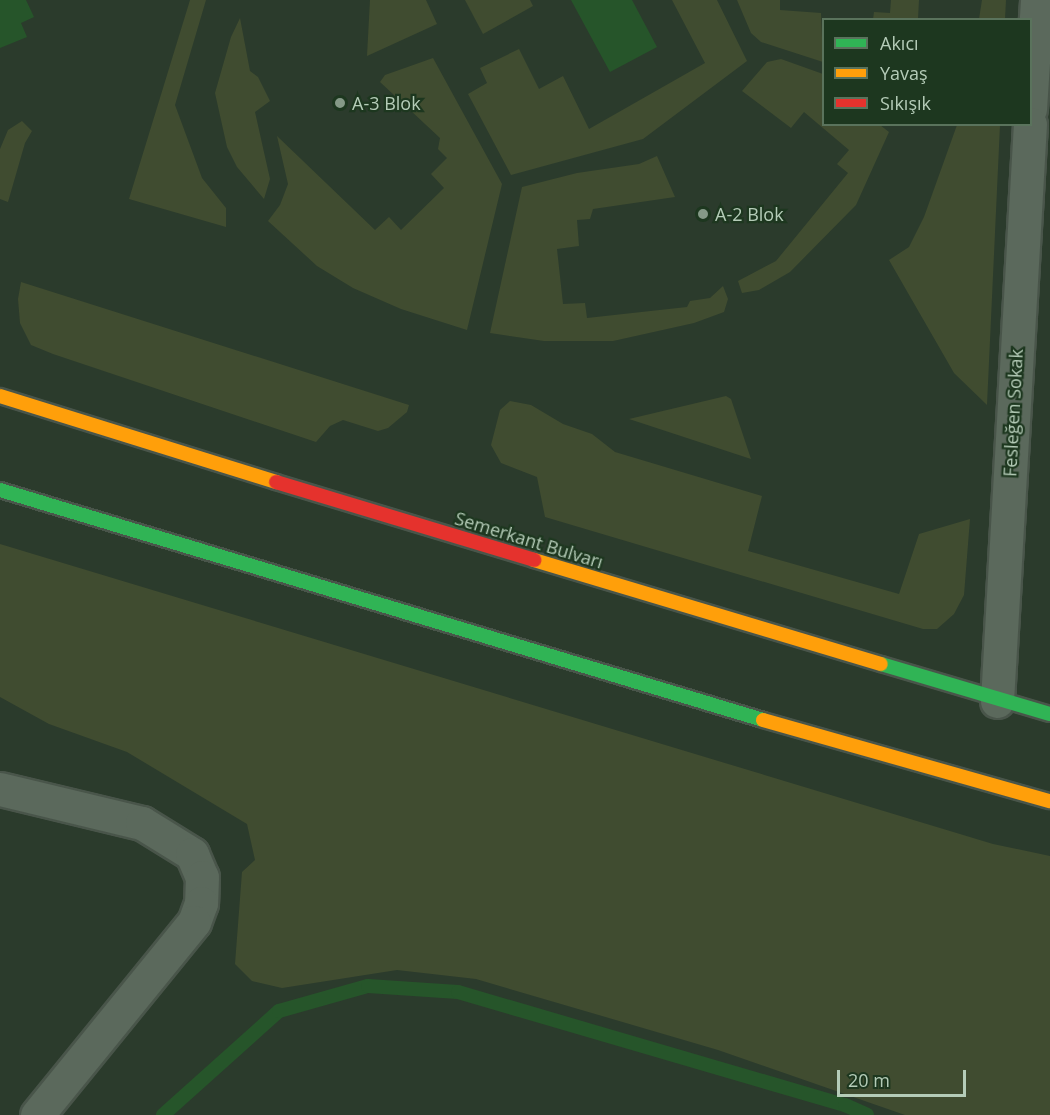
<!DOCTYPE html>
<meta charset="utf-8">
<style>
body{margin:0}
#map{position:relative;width:1050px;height:1115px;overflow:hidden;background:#2b3b2c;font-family:"Open Sans",sans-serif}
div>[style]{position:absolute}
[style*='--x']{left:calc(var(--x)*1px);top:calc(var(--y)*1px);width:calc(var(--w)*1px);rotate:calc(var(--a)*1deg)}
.green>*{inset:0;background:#404c30}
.water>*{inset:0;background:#26552a}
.stream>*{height:14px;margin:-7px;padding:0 7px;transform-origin:7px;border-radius:7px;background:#26552a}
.roads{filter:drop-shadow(2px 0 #49554a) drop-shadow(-2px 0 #49554a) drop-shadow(0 2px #49554a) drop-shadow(0 -2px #49554a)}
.street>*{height:33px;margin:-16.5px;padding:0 16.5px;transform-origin:16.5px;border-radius:16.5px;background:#5b695c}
.fast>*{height:14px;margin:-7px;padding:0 7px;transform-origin:7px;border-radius:7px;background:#30b455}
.slow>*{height:14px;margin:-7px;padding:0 7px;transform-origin:7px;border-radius:7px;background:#ff9f0a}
.jam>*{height:14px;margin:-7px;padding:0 7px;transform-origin:7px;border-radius:7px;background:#e5322d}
.dots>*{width:16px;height:16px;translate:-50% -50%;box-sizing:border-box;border:3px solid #1d371f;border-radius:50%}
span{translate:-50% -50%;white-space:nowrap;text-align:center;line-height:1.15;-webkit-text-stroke:4.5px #1d371f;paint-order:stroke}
.poi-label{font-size:18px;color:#b5ccb8}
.left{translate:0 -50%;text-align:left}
.street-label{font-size:18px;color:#b5ccb8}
.legend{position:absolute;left:822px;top:18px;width:210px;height:108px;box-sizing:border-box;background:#1d371f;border:2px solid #5a735c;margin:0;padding:8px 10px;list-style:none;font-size:18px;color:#b5ccb8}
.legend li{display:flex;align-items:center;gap:12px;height:30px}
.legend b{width:30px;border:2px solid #5a735c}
.scale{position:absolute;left:837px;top:1070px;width:129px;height:27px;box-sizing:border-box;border:3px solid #b5ccb8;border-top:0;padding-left:8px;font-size:18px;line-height:21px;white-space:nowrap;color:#b5ccb8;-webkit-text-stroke:4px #1d371f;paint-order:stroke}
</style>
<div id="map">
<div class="green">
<div style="clip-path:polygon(190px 0,206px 0,175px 105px,202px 178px,226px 208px,226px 227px,129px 199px)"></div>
<div style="clip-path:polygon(370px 0,426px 0,437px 24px,367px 56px)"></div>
<div style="clip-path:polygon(465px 0,530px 0,533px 6px,483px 34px)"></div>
<div style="clip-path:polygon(672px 0,717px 0,747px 61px,643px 139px,511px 175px,468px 94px,487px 83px,480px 68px,519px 49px,539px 89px,563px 76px,589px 129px,705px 63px)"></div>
<div style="clip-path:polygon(737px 0,780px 0,780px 10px,821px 13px,823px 62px,761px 42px,751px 33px)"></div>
<div style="clip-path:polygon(891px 0,919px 0,918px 19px,873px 19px,874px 12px,890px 13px)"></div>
<div style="clip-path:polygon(982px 0,1006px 0,1005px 19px,979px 19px)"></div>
<div style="clip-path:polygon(240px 18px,250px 71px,258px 77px,270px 101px,255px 112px,270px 179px,264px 199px,237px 167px,227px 147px,215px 93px,231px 37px)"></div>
<div style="clip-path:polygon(433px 58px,502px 184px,467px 330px,401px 309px,353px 288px,317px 266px,268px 221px,280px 205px,288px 184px,277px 136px,375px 230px,389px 217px,401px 230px,444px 188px,431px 174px,447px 158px,438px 149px,440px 138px,380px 82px,385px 75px)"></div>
<div style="clip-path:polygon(781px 59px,823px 74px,824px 124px,880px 125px,889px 132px,856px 205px,790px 272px,759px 290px,742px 293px,738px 281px,776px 261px,848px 173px,837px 164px,849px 150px,804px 112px,791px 128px,742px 91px,767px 62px)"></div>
<div style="clip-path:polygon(22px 121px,32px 131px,25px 143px,8px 202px,0 199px,0 149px,8px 130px)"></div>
<div style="clip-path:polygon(957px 125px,1000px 125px,987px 405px,954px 373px,889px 260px,909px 247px,924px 217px)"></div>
<div style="clip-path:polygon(657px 156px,675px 197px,593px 209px,590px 219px,577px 220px,579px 246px,557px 249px,563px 304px,585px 303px,587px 318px,687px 307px,690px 301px,710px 298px,723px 286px,728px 299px,724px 312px,694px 323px,613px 341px,544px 341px,490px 333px,522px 187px,577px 173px,639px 164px)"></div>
<div style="clip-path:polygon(21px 282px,409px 405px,407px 412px,388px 428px,378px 431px,343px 420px,330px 426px,316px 442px,53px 354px,31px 345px,20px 323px,18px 299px)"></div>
<div style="clip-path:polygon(726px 396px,731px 399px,751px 459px,629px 419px)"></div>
<div style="clip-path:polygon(510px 401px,531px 405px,563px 424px,592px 434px,615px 452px,762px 496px,748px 551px,899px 594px,919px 534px,970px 519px,964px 595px,954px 614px,937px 629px,923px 629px,545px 517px,537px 477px,501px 463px,491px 445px,500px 410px)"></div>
<div style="clip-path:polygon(0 544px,993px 844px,1050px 856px,1050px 1115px,905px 1115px,718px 1050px,476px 979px,397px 970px,282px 988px,252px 981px,235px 964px,242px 872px,255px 860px,247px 824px,127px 752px,49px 724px,0 697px)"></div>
</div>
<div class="water">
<div style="clip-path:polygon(0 0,26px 0,34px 17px,21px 23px,27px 37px,0 48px)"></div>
<div style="clip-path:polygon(571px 0,632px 0,657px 47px,610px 72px)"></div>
</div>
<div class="stream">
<div style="--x:163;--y:1115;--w:156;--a:-41.9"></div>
<div style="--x:279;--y:1011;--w:92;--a:-15.7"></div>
<div style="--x:368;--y:986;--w:90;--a:3.8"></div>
<div style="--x:458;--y:992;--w:403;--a:16.3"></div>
<div style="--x:845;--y:1105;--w:24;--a:24"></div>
</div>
<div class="roads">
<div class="street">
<div style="--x:1030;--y:109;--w:109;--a:-86.3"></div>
<div style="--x:997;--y:701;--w:578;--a:-86.73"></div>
<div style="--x:0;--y:789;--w:146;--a:13.5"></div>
<div style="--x:142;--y:823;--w:59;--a:31.8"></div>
<div style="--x:192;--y:854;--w:25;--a:67"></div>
<div style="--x:202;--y:877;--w:26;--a:92"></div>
<div style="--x:201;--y:903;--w:20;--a:110"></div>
<div style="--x:194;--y:922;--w:249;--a:129.1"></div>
</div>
<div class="fast">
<div style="--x:0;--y:490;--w:797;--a:16.77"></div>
<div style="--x:881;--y:664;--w:176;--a:16.5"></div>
</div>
<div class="slow">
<div style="--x:0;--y:396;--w:289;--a:17.3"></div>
<div style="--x:534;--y:560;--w:362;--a:16.7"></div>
<div style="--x:763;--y:720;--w:298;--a:15.8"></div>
</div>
<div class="jam">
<div style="--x:276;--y:482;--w:270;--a:16.8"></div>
</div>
</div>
<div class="dots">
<div style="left:340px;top:103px;background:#859987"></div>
<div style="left:703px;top:214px;background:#859987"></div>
</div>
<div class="poi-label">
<span class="left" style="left:352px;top:103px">A-3 Blok</span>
<span class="left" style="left:715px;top:214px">A-2 Blok</span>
</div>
<div class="street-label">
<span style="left:1013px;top:413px;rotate:-87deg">Fesleğen Sokak</span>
<span style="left:529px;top:540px;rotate:17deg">Semerkant Bulvarı</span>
</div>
<ul class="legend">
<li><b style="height:8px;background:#30b455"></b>Akıcı</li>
<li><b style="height:8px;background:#ff9f0a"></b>Yavaş</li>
<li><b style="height:8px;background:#e5322d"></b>Sıkışık</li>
</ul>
<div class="scale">20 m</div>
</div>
